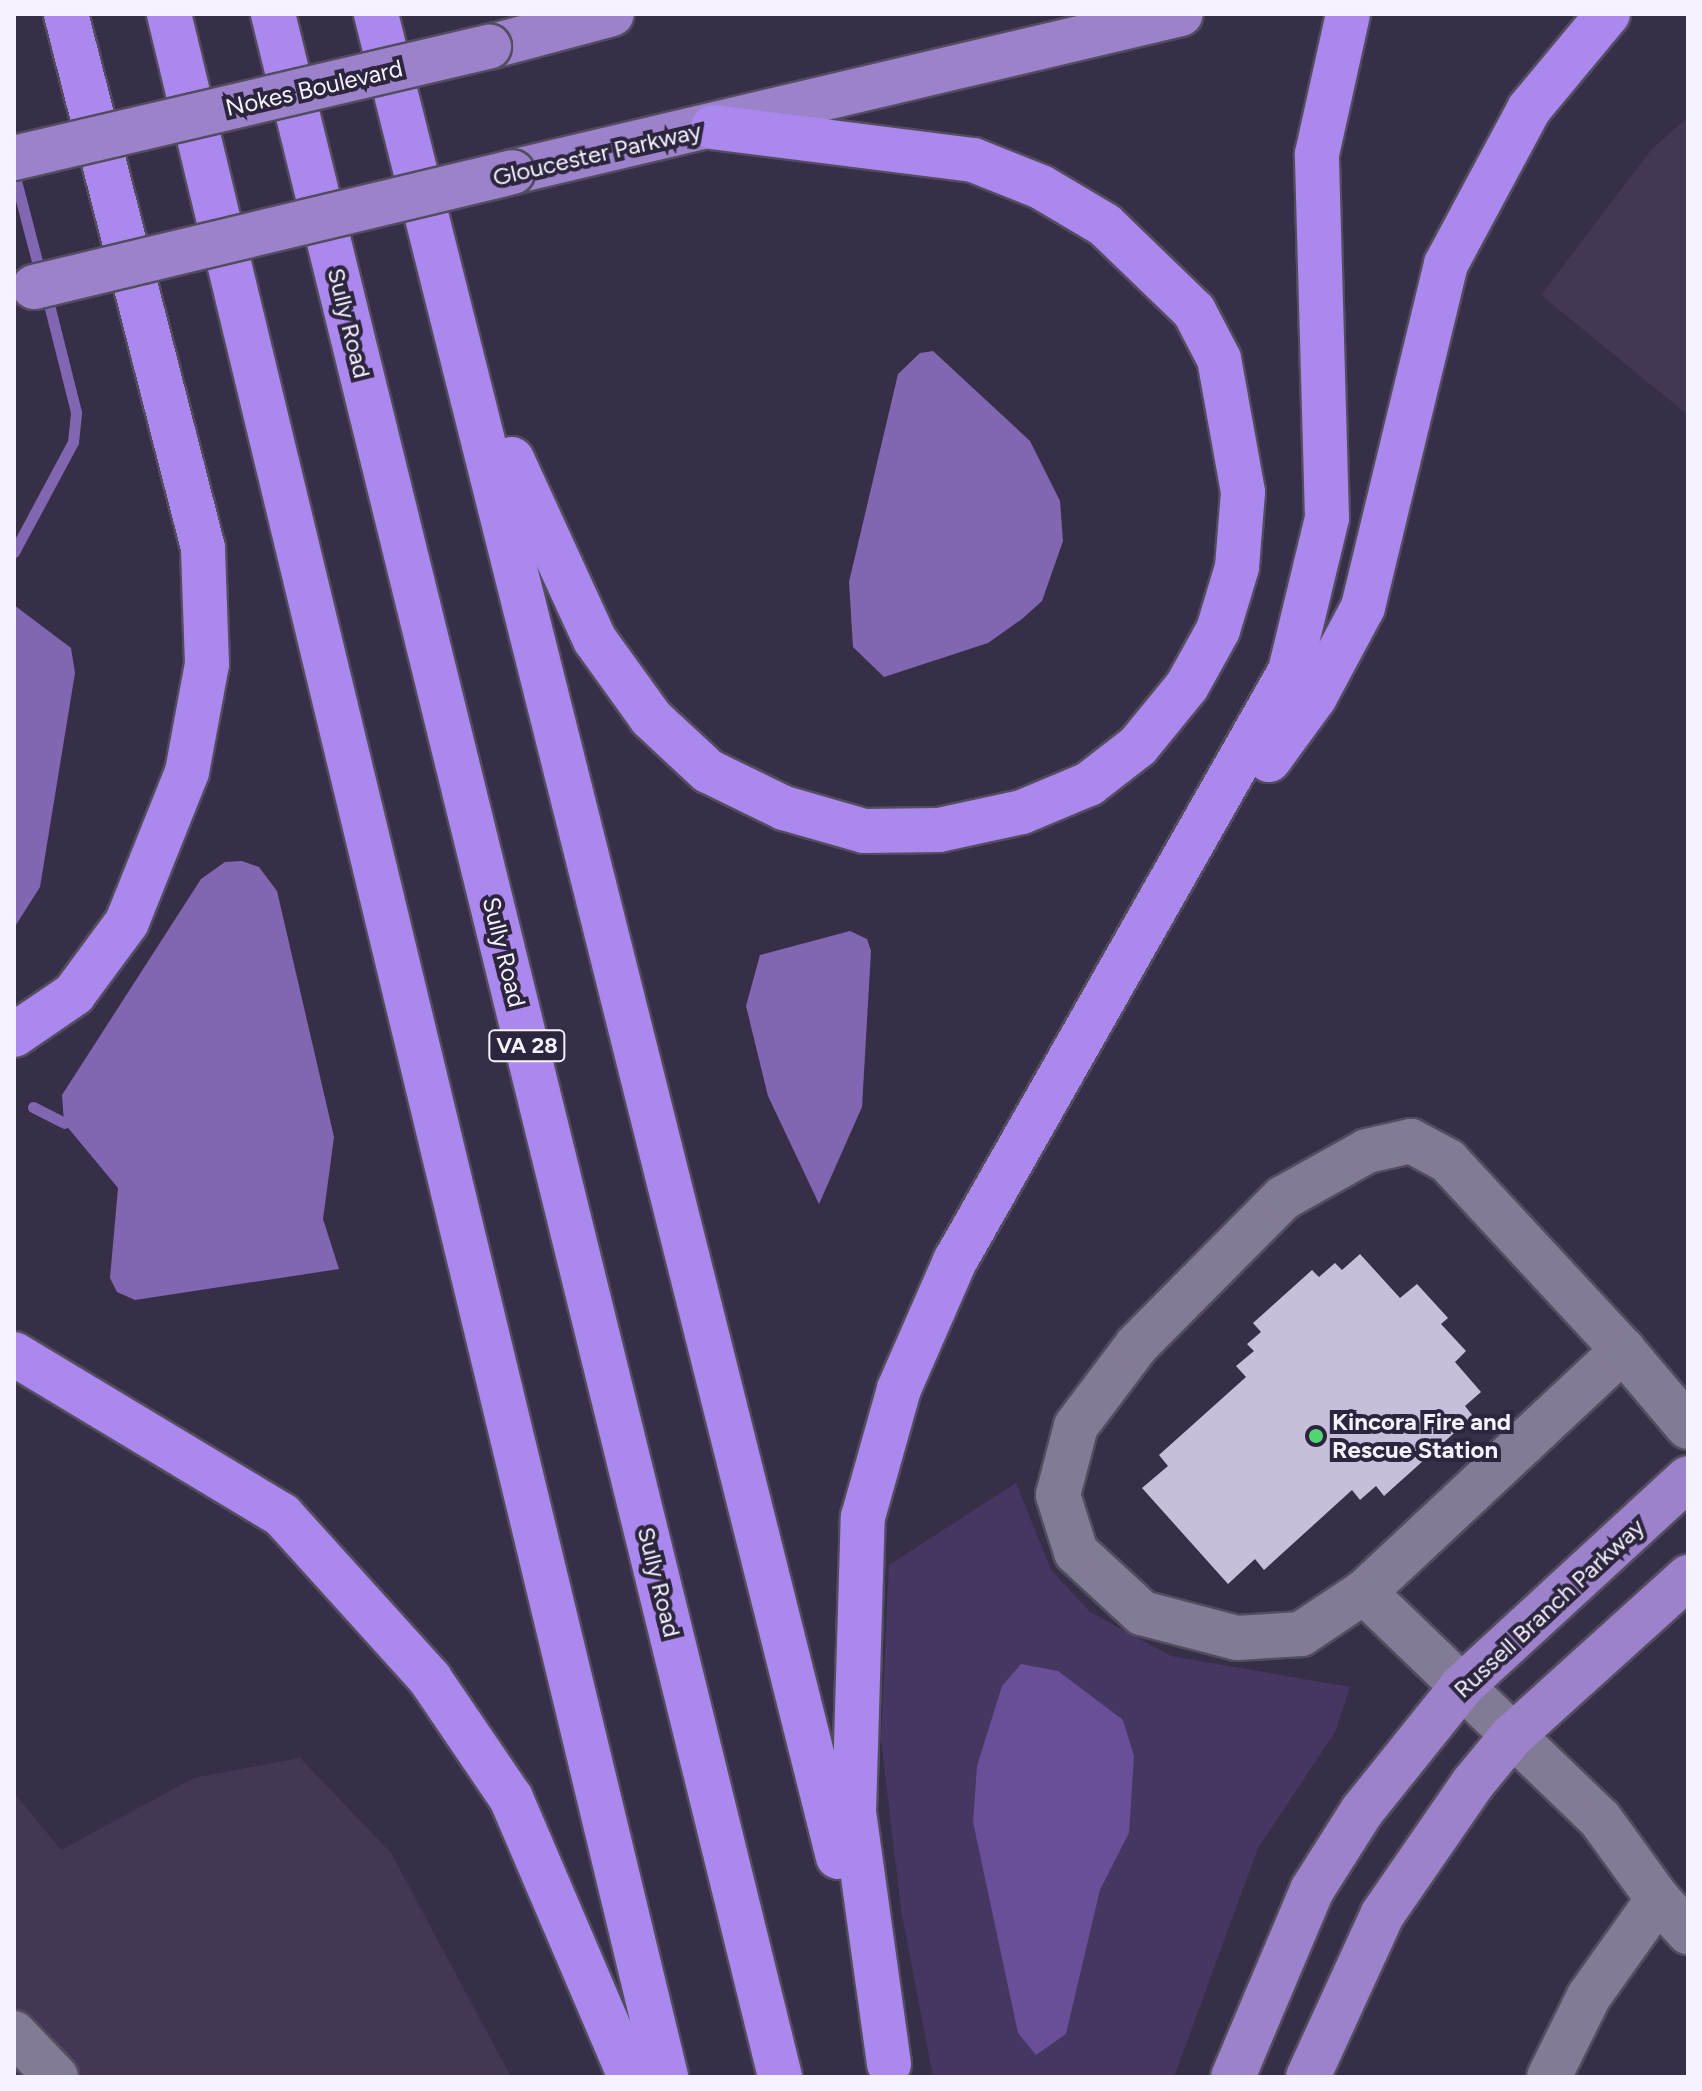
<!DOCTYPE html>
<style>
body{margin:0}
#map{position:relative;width:1702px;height:2091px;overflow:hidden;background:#372f48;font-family:Figtree,sans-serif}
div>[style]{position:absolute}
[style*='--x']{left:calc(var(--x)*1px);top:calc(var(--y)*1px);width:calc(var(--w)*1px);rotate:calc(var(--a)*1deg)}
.built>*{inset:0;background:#423856}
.green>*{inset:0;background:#463762}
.forest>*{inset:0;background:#694f97}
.water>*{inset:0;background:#8167b1}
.stream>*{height:11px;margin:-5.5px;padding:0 5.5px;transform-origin:5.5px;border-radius:5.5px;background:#8167b1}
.building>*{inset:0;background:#c7bedc}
.roads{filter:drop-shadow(2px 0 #534c5f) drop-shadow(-2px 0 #534c5f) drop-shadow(0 2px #534c5f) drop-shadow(0 -2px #534c5f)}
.minor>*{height:44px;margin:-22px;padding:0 22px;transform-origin:22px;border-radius:22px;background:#837a96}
.major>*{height:44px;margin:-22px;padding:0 22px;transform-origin:22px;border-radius:22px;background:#9b82ca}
.highway>*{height:44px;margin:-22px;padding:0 22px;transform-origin:22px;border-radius:22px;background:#ab88ed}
.bridges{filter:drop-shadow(2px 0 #534c5f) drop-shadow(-2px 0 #534c5f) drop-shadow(0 2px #534c5f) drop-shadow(0 -2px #534c5f)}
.major-bridge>*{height:44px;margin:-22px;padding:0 22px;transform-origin:22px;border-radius:22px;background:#9b82ca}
.dots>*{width:22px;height:22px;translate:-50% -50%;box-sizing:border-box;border:4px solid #2d253d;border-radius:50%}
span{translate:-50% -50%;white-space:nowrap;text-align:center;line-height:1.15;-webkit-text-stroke:8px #2d253d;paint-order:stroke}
.shield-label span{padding:2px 6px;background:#2d253d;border:2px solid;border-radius:6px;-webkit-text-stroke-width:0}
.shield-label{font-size:22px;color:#f6f2ff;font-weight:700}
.street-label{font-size:24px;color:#f6f2ff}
.poi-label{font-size:24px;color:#f6f2ff;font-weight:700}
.left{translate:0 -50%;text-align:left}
.frame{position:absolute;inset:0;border:16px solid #f6f2ff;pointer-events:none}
</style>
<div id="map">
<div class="built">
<div style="clip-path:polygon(1688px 117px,1688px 415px,1541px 295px,1652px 149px)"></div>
<div style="clip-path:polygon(300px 1758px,391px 1853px,511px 2077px,14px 2077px,14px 1793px,61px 1850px,194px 1778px)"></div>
</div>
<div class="green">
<div style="clip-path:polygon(evenodd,1016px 1483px,1051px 1570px,1090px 1612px,1171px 1656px,1350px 1687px,1335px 1732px,1258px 1848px,1174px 2077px,933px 2077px,901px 1909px,881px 1739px,889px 1565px,1016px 1483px,977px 1766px,1129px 1833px,1100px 1890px,1066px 2034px,1036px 2055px,977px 1766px)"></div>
</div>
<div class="forest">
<div style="clip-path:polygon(1021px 1664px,1058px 1671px,1123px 1720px,1134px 1756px,1129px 1833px,1100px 1890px,1066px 2034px,1036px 2055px,1018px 2033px,973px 1822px,977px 1766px,1002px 1686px)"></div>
</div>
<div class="water">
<div style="clip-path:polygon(933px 351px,1030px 441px,1060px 501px,1063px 541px,1042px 601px,1022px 619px,988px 643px,884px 677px,853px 647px,849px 582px,898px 374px,920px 353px)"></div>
<div style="clip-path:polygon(14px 605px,71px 648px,75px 673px,40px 887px,14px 928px)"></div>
<div style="clip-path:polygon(242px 861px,259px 867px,277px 891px,334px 1137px,323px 1219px,339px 1269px,135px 1300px,117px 1292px,110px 1278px,118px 1188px,64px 1123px,62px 1095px,201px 879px,225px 862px)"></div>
<div style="clip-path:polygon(850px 931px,867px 939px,871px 951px,862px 1107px,819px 1204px,768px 1096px,746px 1006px,760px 955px)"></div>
</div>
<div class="stream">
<div style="--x:14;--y:173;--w:107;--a:75.4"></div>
<div style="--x:14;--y:552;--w:125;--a:-61.8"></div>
<div style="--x:73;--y:442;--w:30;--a:-84"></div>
<div style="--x:76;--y:412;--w:123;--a:-104.1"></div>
<div style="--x:33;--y:1107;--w:35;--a:27"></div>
</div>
<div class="building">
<div style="clip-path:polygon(1360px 1254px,1400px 1298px,1417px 1284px,1448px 1318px,1441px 1324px,1466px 1351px,1455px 1362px,1481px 1392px,1465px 1406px,1473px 1416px,1384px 1496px,1376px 1486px,1360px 1500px,1352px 1490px,1264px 1570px,1255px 1559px,1228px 1584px,1142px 1488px,1168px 1466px,1159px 1455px,1246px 1377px,1236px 1366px,1254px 1351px,1247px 1344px,1261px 1332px,1253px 1323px,1312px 1270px,1319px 1277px,1335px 1263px,1342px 1270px)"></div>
</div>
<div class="roads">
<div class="minor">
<div style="--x:1623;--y:1350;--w:354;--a:136.9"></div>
<div style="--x:1364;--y:1592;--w:76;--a:146.3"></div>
<div style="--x:1301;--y:1634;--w:64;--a:176.4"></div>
<div style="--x:1237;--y:1638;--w:98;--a:-165.3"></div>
<div style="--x:1142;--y:1613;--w:90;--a:-137.3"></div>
<div style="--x:1076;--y:1552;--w:60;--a:-107.5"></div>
<div style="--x:1058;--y:1495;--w:71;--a:-75.4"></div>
<div style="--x:1076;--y:1426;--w:101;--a:-53"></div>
<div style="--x:1137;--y:1345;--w:207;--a:-45.2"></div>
<div style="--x:1283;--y:1198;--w:96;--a:-29.2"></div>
<div style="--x:1367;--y:1151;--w:45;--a:-12.8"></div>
<div style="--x:1411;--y:1141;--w:42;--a:28.4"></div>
<div style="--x:1448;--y:1161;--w:258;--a:47.2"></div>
<div style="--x:1623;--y:1350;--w:101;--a:49.8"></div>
<div style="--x:1364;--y:1592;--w:327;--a:43.9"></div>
<div style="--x:1600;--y:1819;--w:99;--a:54.1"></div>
<div style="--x:1658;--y:1899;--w:119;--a:125.4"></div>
<div style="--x:1589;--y:1996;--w:90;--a:116.3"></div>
<div style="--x:1658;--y:1899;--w:45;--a:47.7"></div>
<div style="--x:14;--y:2033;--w:61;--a:46.3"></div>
</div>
<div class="major">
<div style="--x:489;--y:47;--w:127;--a:-15"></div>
<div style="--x:512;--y:172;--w:687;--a:-13.29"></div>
<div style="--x:1233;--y:2077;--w:203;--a:-67.1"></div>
<div style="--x:1312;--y:1890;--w:93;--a:-57.7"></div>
<div style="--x:1362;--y:1811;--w:160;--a:-51.3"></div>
<div style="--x:1462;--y:1686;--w:307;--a:-42.6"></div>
<div style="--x:1308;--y:2077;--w:178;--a:-65.4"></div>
<div style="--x:1382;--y:1915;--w:160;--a:-55.4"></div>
<div style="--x:1473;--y:1783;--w:60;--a:-50.4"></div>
<div style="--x:1511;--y:1737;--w:239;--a:-42.1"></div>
</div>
<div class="highway">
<div style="--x:169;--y:14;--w:2122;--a:76.45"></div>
<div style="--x:273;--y:14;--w:2124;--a:76.19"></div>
<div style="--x:376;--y:14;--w:1900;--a:75.93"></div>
<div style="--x:512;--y:459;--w:199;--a:65.4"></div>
<div style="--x:595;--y:640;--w:96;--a:54.3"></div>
<div style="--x:651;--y:718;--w:78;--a:42.9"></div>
<div style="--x:708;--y:771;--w:85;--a:26"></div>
<div style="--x:784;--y:808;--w:83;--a:16"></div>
<div style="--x:864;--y:831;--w:75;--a:-0.8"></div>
<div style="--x:939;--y:830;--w:85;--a:-12.2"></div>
<div style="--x:1022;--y:812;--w:73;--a:-22.7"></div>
<div style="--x:1089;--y:784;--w:62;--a:-37.8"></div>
<div style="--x:1138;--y:746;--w:77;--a:-50.8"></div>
<div style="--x:1187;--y:686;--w:64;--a:-61"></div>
<div style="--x:1218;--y:630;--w:66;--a:-73.2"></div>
<div style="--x:1237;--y:567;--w:75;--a:-85.4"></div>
<div style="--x:1243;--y:492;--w:135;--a:-100.2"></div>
<div style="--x:1219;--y:359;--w:54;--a:-117.5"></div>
<div style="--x:1194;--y:311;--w:124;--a:-136"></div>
<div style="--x:1105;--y:225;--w:74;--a:-149.3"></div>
<div style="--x:1041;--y:187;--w:73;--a:-158.3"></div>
<div style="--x:973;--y:160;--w:262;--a:-172.8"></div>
<div style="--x:1269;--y:760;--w:78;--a:-53.9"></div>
<div style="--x:1315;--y:697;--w:102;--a:-61.9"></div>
<div style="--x:1363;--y:607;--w:353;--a:-76.4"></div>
<div style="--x:1446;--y:264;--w:176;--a:-61.8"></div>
<div style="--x:1529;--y:109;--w:124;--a:-50.3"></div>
<div style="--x:14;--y:1035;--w:73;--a:-34.3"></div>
<div style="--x:74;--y:994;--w:89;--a:-53.6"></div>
<div style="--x:127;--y:922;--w:162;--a:-68.2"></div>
<div style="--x:187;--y:772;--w:110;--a:-79.5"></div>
<div style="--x:207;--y:664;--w:116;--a:-92"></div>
<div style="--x:203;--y:548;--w:551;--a:-104.39"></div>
<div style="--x:14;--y:1354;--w:313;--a:31"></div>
<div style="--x:282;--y:1515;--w:221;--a:47.9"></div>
<div style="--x:430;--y:1679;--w:144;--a:55.8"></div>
<div style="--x:511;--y:1798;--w:303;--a:66.9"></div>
<div style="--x:889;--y:2064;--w:254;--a:-97.9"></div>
<div style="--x:854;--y:1812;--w:295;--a:-88.3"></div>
<div style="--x:863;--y:1517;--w:133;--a:-74.3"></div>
<div style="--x:899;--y:1389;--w:140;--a:-66.4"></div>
<div style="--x:955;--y:1261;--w:678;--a:-60.41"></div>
<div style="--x:1290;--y:671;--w:157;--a:-76.4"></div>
<div style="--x:1327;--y:518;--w:364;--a:-91.6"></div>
<div style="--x:1317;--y:154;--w:143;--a:-77.5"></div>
</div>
</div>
<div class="bridges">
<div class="major-bridge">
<div style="--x:14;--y:158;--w:488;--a:-13.2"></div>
<div style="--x:34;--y:287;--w:492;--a:-13.5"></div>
</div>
</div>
<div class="dots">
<div style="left:1316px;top:1436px;background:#52d673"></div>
</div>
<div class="shield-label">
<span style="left:527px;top:1046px">VA 28</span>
</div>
<div class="street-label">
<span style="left:314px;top:88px;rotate:-13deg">Nokes Boulevard</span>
<span style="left:597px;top:154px;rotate:-13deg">Gloucester Parkway</span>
<span style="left:349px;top:323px;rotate:76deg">Sully Road</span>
<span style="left:504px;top:952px;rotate:76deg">Sully Road</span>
<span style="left:659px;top:1582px;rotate:76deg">Sully Road</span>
<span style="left:1549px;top:1608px;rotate:-43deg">Russell Branch Parkway</span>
</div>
<div class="poi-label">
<span class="left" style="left:1332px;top:1436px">Kincora Fire and<br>Rescue Station</span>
</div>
<div class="frame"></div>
</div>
